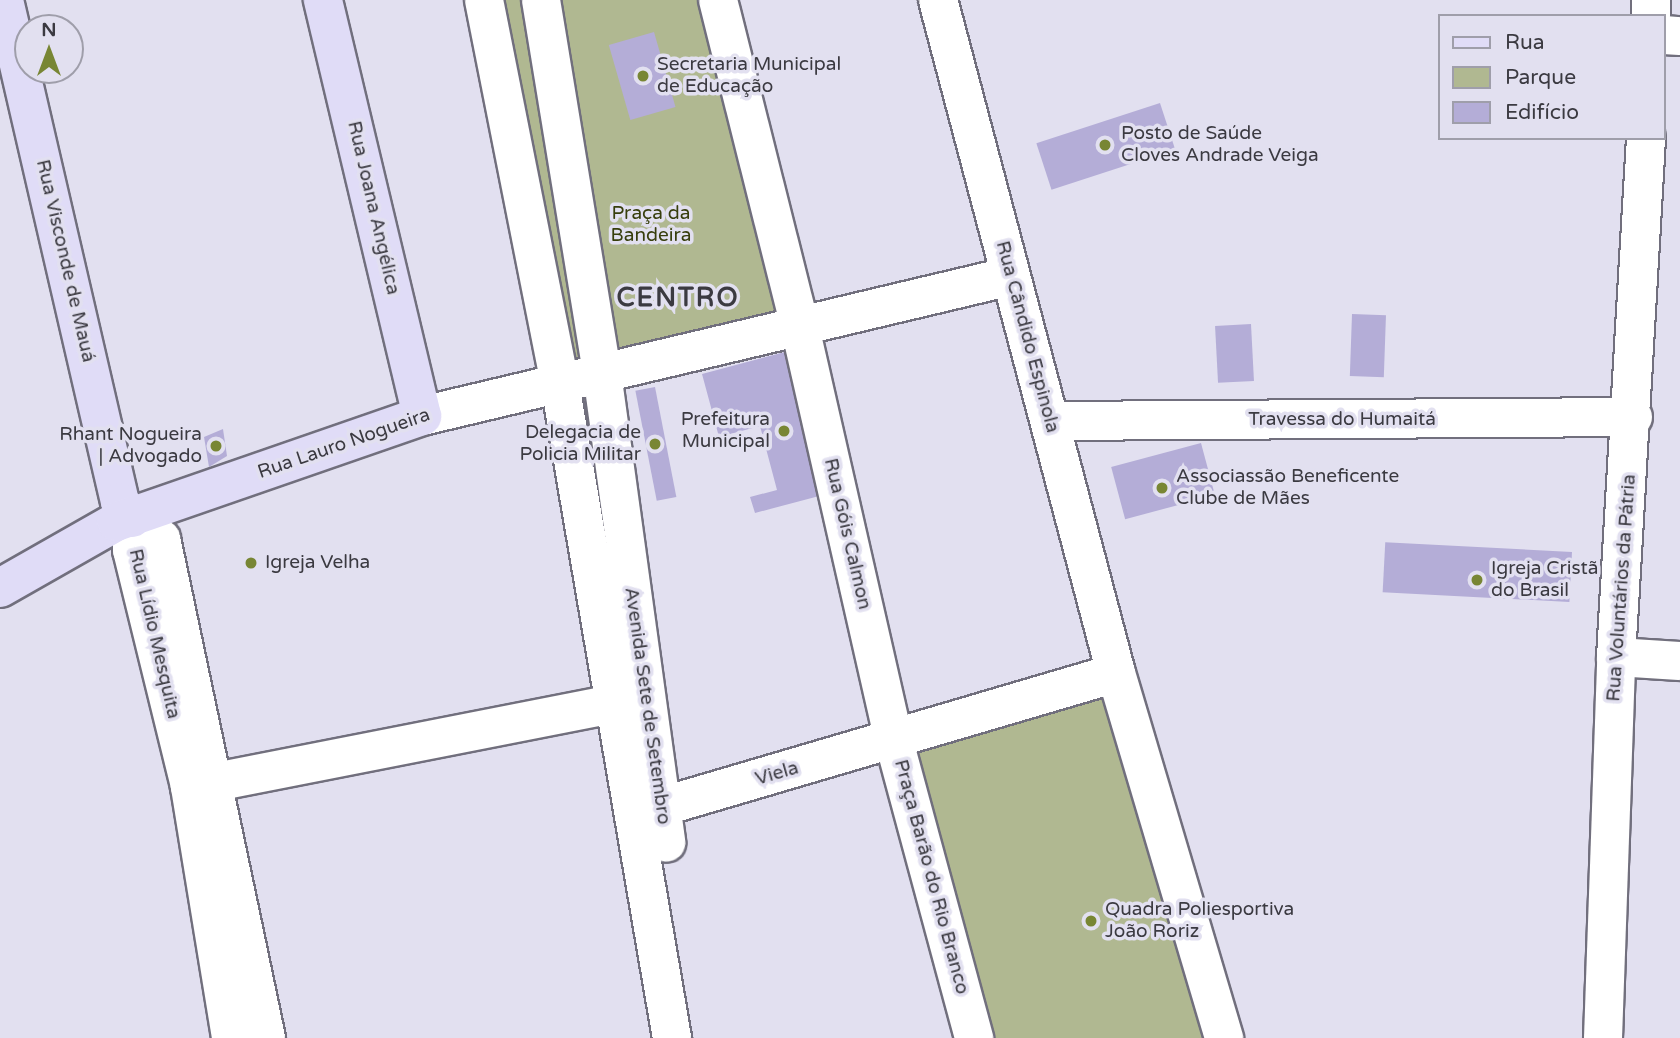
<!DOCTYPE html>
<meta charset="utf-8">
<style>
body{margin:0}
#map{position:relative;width:1680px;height:1038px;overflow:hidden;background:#e2e0f0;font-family:"Varela Round",sans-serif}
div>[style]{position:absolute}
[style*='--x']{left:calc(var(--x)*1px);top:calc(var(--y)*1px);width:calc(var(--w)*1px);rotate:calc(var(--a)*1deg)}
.green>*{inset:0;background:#b0b891}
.building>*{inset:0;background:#b4add7;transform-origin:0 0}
.roads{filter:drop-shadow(2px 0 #716f7d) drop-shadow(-2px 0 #716f7d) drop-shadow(0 2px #716f7d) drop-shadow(0 -2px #716f7d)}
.minor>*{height:38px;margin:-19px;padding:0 19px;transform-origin:19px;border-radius:19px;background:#fff}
.major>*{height:38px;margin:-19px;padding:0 19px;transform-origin:19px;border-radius:19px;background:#e0dcf7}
.dots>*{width:19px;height:19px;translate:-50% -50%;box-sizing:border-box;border:4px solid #e2e0f0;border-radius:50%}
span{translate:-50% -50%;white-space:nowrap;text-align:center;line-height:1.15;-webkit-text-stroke:7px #e2e0f0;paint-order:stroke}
.poi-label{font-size:19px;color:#3b3a41}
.left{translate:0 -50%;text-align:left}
.right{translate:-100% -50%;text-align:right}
.street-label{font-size:19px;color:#3b3a41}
.park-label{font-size:19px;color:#373e0c}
.district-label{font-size:26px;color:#3b3a41;font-weight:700;letter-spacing:2px}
.legend{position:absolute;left:1438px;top:14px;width:228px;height:126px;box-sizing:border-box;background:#e2e0f0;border:2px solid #9f9eaa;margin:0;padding:9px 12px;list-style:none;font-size:21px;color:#3b3a41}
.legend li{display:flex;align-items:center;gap:14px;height:35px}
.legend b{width:35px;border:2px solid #9f9eaa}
.north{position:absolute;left:14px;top:14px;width:70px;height:70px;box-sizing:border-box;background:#e2e0f0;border:2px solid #9f9eaa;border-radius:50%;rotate:0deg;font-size:19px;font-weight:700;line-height:28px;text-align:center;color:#3b3a41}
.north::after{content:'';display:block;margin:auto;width:24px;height:32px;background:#788634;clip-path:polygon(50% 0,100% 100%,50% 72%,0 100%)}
</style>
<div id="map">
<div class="green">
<div style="clip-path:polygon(484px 0,718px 0,800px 327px,560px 384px)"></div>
<div style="clip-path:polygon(1116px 673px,1224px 1038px,974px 1038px,894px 741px)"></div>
</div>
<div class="building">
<div style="left:654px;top:32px;width:78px;height:47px;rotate:74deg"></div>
<div style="left:1160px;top:103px;width:49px;height:130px;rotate:72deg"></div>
<div style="left:1352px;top:314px;width:34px;height:62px;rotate:2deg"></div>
<div style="left:1251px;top:324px;width:57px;height:36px;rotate:87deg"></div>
<div style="clip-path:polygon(785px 352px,823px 495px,755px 513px,750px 497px,777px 490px,760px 426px,719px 437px,702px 374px)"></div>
<div style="left:655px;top:387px;width:112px;height:20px;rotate:79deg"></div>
<div style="clip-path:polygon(223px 429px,227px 456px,209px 467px,204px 437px)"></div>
<div style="left:1201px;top:443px;width:54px;height:93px;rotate:75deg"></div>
<div style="left:1572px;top:552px;width:50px;height:187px;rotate:93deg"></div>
</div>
<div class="roads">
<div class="minor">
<div style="--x:484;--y:0;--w:391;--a:78.8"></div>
<div style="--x:560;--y:384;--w:664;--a:80.28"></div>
<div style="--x:541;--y:0;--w:378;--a:80.7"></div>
<div style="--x:602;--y:373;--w:474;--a:82.2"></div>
<div style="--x:718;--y:0;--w:337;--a:75.9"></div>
<div style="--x:800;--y:327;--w:425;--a:77.2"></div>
<div style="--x:894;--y:741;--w:308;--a:74.9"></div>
<div style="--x:938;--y:0;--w:696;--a:75.19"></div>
<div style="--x:1116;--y:673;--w:381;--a:73.5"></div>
<div style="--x:1651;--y:16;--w:16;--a:-90"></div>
<div style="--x:1664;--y:35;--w:16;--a:4"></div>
<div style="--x:422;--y:416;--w:605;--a:-13.37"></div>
<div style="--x:1050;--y:421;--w:583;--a:-0.39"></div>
<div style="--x:132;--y:518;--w:36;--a:36"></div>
<div style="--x:161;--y:539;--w:510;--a:78.12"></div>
<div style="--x:132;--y:518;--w:32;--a:90"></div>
<div style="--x:132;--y:550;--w:244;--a:76.2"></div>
<div style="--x:190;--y:787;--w:254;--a:80.7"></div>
<div style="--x:1616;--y:657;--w:64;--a:3.6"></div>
<div style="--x:190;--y:787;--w:432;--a:-11.1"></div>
<div style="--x:637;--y:814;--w:499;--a:-16.4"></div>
<div style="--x:1603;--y:1038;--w:381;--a:-88"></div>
<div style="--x:1616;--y:657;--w:520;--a:-86.69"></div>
</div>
<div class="major">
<div style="--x:4;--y:0;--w:515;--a:76.99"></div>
<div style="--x:120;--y:502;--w:20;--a:53"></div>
<div style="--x:0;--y:588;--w:133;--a:-29.6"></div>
<div style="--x:116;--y:522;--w:324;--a:-19.1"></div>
<div style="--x:422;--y:416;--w:428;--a:-103.4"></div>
</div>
</div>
<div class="dots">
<div style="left:643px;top:76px;background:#788634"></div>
<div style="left:1105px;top:145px;background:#788634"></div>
<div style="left:784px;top:431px;background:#788634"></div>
<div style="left:655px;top:444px;background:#788634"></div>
<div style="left:216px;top:446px;background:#788634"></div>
<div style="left:1162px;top:488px;background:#788634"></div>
<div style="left:251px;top:563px;background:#788634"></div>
<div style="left:1477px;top:580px;background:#788634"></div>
<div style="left:1091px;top:921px;background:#788634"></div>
</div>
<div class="poi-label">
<span class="left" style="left:657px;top:76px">Secretaria Municipal<br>de Educação</span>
<span class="left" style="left:1121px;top:145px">Posto de Saúde<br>Cloves Andrade Veiga</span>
<span class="right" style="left:770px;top:431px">Prefeitura<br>Municipal</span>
<span class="right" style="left:641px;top:444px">Delegacia de<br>Policia Militar</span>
<span class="right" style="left:202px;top:446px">Rhant Nogueira<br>| Advogado</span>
<span class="left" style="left:1176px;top:488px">Associassão Beneficente<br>Clube de Mães</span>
<span class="left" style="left:265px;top:563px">Igreja Velha</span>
<span class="left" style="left:1491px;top:580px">Igreja Cristã<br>do Brasil</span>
<span class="left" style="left:1105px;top:921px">Quadra Poliesportiva<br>João Roriz</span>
</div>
<div class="street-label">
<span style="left:373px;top:208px;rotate:77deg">Rua Joana Angélica</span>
<span style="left:65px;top:261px;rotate:77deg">Rua Visconde de Mauá</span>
<span style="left:1027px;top:337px;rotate:75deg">Rua Cândido Espinola</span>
<span style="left:1342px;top:420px">Travessa do Humaitá</span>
<span style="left:344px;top:444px;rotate:-19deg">Rua Lauro Nogueira</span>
<span style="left:847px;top:534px;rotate:77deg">Rua Góis Calmon</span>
<span style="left:1622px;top:588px;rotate:-86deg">Rua Voluntários da Pátria</span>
<span style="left:154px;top:634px;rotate:77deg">Rua Lídio Mesquita</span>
<span style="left:647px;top:706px;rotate:82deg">Avenida Sete de Setembro</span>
<span style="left:777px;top:774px;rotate:-16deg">Viela</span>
<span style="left:931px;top:877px;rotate:75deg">Praça Barão do Rio Branco</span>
</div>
<div class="park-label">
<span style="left:651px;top:225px">Praça da<br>Bandeira</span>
</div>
<div class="district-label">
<span style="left:678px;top:298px">CENTRO</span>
</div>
<ul class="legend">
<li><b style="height:9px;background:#e0dcf7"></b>Rua</li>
<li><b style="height:19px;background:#b0b891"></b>Parque</li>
<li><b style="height:19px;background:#b4add7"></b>Edifício</li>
</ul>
<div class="north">N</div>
</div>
